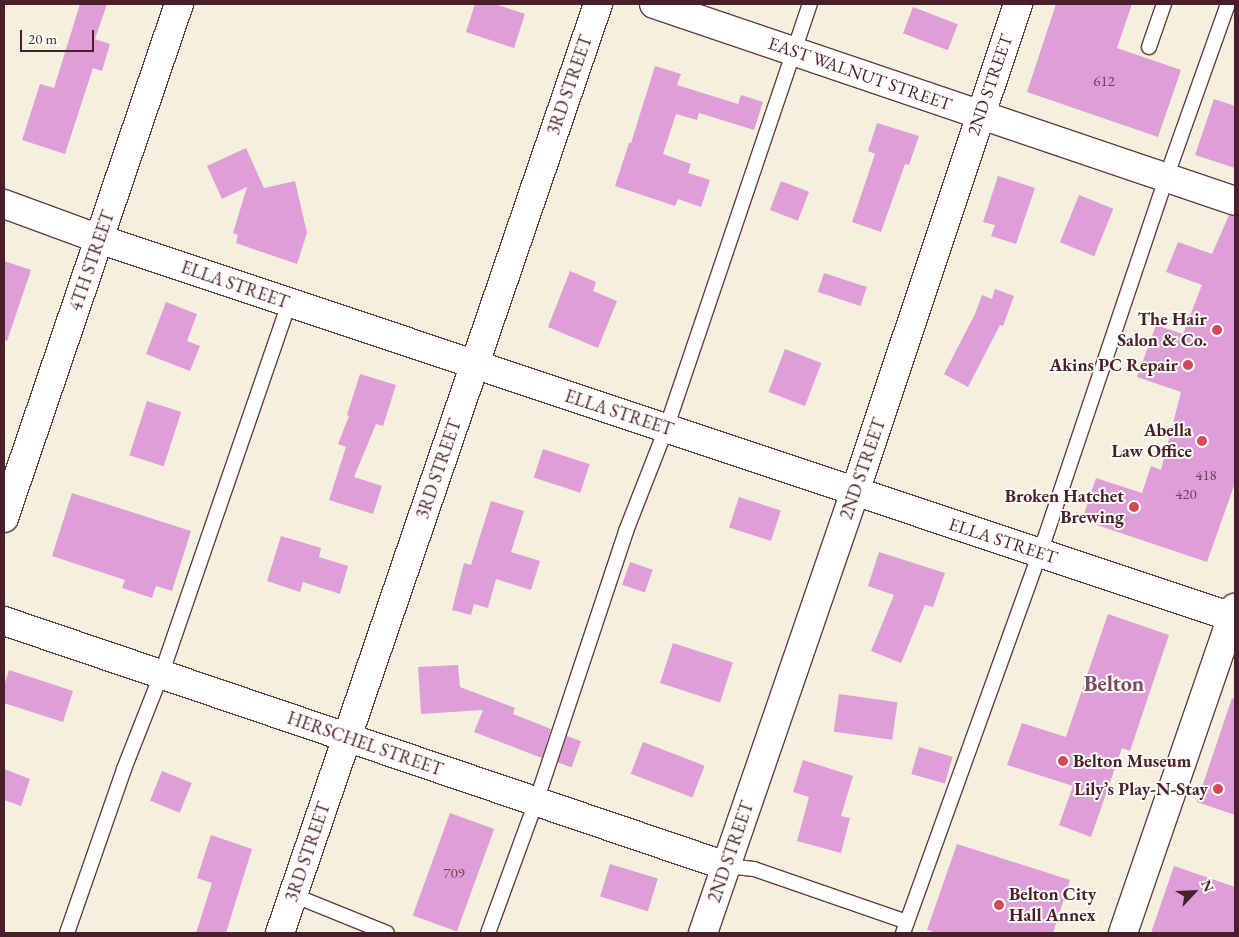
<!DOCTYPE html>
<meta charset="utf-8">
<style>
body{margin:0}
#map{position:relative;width:1239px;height:937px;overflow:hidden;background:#f5efdd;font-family:"EB Garamond",serif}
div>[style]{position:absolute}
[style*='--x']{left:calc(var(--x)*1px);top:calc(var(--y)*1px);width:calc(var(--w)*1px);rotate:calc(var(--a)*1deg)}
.building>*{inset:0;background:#de9ed7;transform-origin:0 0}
.roads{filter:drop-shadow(1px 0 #643e46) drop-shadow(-1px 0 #643e46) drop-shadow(0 1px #643e46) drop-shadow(0 -1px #643e46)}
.lane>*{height:14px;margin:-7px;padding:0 7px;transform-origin:7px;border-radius:7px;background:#fff}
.street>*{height:28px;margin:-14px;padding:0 14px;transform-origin:14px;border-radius:14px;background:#fff}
.dots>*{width:14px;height:14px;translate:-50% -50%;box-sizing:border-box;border:2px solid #fdfcf7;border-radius:50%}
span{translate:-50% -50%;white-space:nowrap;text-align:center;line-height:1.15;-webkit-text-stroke:4px #fdfcf7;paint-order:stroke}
.number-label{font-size:15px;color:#6f3f56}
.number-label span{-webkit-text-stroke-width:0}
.street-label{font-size:18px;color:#4a1f2b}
.poi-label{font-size:18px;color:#4a1f2b;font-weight:700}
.right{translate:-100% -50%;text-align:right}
.left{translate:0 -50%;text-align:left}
.district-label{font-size:22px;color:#7e4b67;font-weight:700}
.frame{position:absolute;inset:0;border:5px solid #4a1f2b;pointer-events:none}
.north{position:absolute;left:1169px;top:867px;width:50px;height:50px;-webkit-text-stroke:4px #fdfcf7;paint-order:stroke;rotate:65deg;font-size:14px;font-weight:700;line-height:20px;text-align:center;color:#4a1f2b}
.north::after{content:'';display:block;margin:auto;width:18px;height:22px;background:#4a1f2b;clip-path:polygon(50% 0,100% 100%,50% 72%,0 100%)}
.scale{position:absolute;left:20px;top:30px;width:74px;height:22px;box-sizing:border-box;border:2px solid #4a1f2b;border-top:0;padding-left:6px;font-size:15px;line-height:18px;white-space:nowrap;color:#4a1f2b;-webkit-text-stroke:4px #fdfcf7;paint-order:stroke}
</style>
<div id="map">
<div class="building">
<div style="clip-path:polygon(80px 4px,107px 4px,95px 39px,110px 44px,102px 71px,93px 68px,65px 154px,22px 140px,40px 84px,54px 88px)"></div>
<div style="clip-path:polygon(475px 4px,495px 4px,525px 14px,514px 48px,466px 32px)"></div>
<div style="clip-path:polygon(1056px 4px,1132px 4px,1117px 48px,1181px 70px,1158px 137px,1027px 92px)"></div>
<div style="left:913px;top:7px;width:48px;height:28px;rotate:21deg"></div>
<div style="clip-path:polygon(655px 66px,681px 74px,677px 85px,738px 104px,741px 95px,763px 102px,754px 130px,699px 113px,697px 120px,676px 114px,663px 154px,691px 164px,688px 173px,710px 180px,701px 207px,678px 199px,675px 206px,615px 186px,629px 143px,631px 143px)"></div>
<div style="clip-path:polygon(1214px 99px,1235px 106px,1235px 168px,1195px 155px)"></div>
<div style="clip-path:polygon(877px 123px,919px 136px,909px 165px,905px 164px,881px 232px,852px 222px,875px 154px,868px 151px)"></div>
<div style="clip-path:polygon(246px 148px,264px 188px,295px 181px,307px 233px,297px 264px,236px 243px,238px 235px,233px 233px,247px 187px,222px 199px,207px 166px)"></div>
<div style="clip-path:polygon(998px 176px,1035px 188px,1016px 244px,991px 236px,995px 225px,983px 222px)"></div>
<div style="left:781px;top:181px;width:30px;height:31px;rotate:21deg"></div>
<div style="left:1079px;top:195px;width:37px;height:51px;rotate:22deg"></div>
<div style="clip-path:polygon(1229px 215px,1235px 216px,1235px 483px,1207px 562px,1082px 520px,1096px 478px,1142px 493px,1151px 466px,1161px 470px,1181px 392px,1137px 377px,1156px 325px,1183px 334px,1202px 285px,1166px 272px,1178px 242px,1212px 254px)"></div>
<div style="clip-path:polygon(4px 261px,31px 270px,7px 341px,4px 340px)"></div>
<div style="clip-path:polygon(570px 271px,596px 282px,593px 291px,617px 301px,598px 348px,548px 327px)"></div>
<div style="left:824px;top:273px;width:45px;height:20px;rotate:18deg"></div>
<div style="clip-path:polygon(995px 289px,1014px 296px,1003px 326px,1000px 325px,968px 387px,944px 374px,975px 314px,982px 295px,992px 299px)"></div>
<div style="clip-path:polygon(166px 302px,197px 314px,187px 341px,200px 346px,190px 371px,146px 354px)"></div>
<div style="left:785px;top:349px;width:39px;height:46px;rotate:21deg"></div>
<div style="clip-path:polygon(360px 374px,396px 385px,383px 426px,376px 424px,354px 477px,382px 486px,373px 514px,329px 500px,346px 447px,338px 444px,349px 416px,347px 415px)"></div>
<div style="left:147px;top:401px;width:36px;height:57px;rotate:18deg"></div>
<div style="left:543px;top:449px;width:49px;height:30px;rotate:18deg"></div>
<div style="clip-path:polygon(72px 493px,191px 531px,172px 591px,156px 586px,152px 598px,122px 588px,125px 580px,52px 556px)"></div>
<div style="left:739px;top:497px;width:44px;height:32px;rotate:18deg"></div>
<div style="clip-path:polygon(491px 501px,524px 511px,511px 552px,540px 561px,531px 590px,496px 579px,488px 608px,474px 604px,471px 615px,452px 610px,464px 563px,471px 565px)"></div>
<div style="clip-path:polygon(281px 536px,321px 548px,319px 557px,348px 566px,340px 594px,303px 582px,300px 592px,267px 581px)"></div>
<div style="clip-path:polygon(879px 552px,945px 573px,933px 607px,925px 605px,901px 663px,871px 651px,894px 595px,868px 586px)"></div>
<div style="left:630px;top:562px;width:24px;height:24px;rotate:19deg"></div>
<div style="clip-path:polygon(1108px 614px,1169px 635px,1130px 751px,1122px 748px,1091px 837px,1059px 825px,1073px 786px,1007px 765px,1022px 723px,1066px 737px)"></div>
<div style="left:673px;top:643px;width:63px;height:42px;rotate:18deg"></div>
<div style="clip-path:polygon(458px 665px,460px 687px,515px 708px,513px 714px,551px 729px,542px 758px,474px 732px,483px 710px,421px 714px,418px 667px)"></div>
<div style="clip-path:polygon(9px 670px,73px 691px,63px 722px,4px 703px,4px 686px)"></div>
<div style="left:839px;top:694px;width:59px;height:38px;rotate:8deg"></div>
<div style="clip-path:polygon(1232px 698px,1235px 699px,1235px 815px,1197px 802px)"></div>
<div style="left:567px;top:736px;width:15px;height:28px;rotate:20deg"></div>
<div style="left:643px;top:742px;width:66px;height:34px;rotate:21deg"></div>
<div style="left:919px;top:747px;width:35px;height:28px;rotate:16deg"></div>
<div style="clip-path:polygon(803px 760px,853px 776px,841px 816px,850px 818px,841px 853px,797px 841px,809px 797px,793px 792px)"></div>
<div style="clip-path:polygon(4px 769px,30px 779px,21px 806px,4px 800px)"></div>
<div style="left:162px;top:771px;width:32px;height:32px;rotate:22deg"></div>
<div style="left:450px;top:813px;width:47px;height:109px;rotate:20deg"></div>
<div style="clip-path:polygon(211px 835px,252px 849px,226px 933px,196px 933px,212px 883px,197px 878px)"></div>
<div style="clip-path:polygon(957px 844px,1070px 880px,1053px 933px,931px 933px,932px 931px,927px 930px)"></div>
<div style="left:610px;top:864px;width:50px;height:34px;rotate:17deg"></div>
<div style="clip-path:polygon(1174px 866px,1235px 887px,1235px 933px,1151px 933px)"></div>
</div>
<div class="roads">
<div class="lane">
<div style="--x:1149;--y:47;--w:46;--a:-70.8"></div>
<div style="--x:726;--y:866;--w:28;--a:6"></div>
<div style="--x:754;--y:869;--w:162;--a:19.1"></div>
<div style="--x:293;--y:895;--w:101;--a:22"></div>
<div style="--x:67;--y:933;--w:174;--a:-70.8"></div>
<div style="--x:124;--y:769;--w:101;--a:-68.5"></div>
<div style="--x:161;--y:675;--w:393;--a:-71"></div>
<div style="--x:488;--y:933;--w:140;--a:-69.9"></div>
<div style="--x:536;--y:802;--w:286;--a:-71.6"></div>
<div style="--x:626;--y:531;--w:110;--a:-68.6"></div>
<div style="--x:666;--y:429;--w:449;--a:-71.3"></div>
<div style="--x:903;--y:933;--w:404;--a:-70.2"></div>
<div style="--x:1040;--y:553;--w:396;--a:-71.4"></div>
<div style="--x:1166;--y:178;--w:185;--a:-70.4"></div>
</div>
<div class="street">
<div style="--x:654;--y:4;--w:613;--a:18.73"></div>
<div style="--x:4;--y:204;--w:101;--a:20.2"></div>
<div style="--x:99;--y:239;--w:1198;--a:18.45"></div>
<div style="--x:4;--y:518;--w:543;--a:-71.2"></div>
<div style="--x:4;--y:621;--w:762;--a:18.74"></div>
<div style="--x:280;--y:933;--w:982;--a:-71.1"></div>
<div style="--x:703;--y:933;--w:466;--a:-71"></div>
<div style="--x:855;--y:492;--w:515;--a:-71.53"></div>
<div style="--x:1123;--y:933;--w:344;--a:-71"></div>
</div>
</div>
<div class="dots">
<div style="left:1217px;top:330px;background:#d1495b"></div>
<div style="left:1188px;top:365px;background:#d1495b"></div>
<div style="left:1202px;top:441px;background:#d1495b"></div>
<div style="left:1134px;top:507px;background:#d1495b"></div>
<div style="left:1063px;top:761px;background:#d1495b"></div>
<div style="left:1218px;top:789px;background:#d1495b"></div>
<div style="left:999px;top:905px;background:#d1495b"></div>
</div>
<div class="number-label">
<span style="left:1104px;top:81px">612</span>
<span style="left:1206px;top:475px">418</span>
<span style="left:1186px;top:494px">420</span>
<span style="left:454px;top:873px">709</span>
</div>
<div class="street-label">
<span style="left:860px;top:74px;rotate:19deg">EAST WALNUT STREET</span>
<span style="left:570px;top:85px;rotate:-71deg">3RD STREET</span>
<span style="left:990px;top:85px;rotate:-71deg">2ND STREET</span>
<span style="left:92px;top:261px;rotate:-71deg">4TH STREET</span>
<span style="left:235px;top:285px;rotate:19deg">ELLA STREET</span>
<span style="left:619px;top:413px;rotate:18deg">ELLA STREET</span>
<span style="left:439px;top:469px;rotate:-71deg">3RD STREET</span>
<span style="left:863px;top:469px;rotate:-71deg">2ND STREET</span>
<span style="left:1003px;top:541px;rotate:18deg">ELLA STREET</span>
<span style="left:365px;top:744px;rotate:19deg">HERSCHEL STREET</span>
<span style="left:308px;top:852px;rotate:-71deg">3RD STREET</span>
<span style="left:731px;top:852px;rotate:-71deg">2ND STREET</span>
</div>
<div class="poi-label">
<span class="right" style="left:1207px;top:330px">The Hair<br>Salon &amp; Co.</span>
<span class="right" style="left:1178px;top:365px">Akins PC Repair</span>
<span class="right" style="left:1192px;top:441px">Abella<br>Law Office</span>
<span class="right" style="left:1124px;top:507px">Broken Hatchet<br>Brewing</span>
<span class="left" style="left:1073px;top:761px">Belton Museum</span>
<span class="right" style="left:1208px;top:789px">Lily’s Play-N-Stay</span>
<span class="left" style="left:1009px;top:905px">Belton City<br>Hall Annex</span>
</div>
<div class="district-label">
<span style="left:1114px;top:684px">Belton</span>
</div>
<div class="frame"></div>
<div class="north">N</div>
<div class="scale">20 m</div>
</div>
